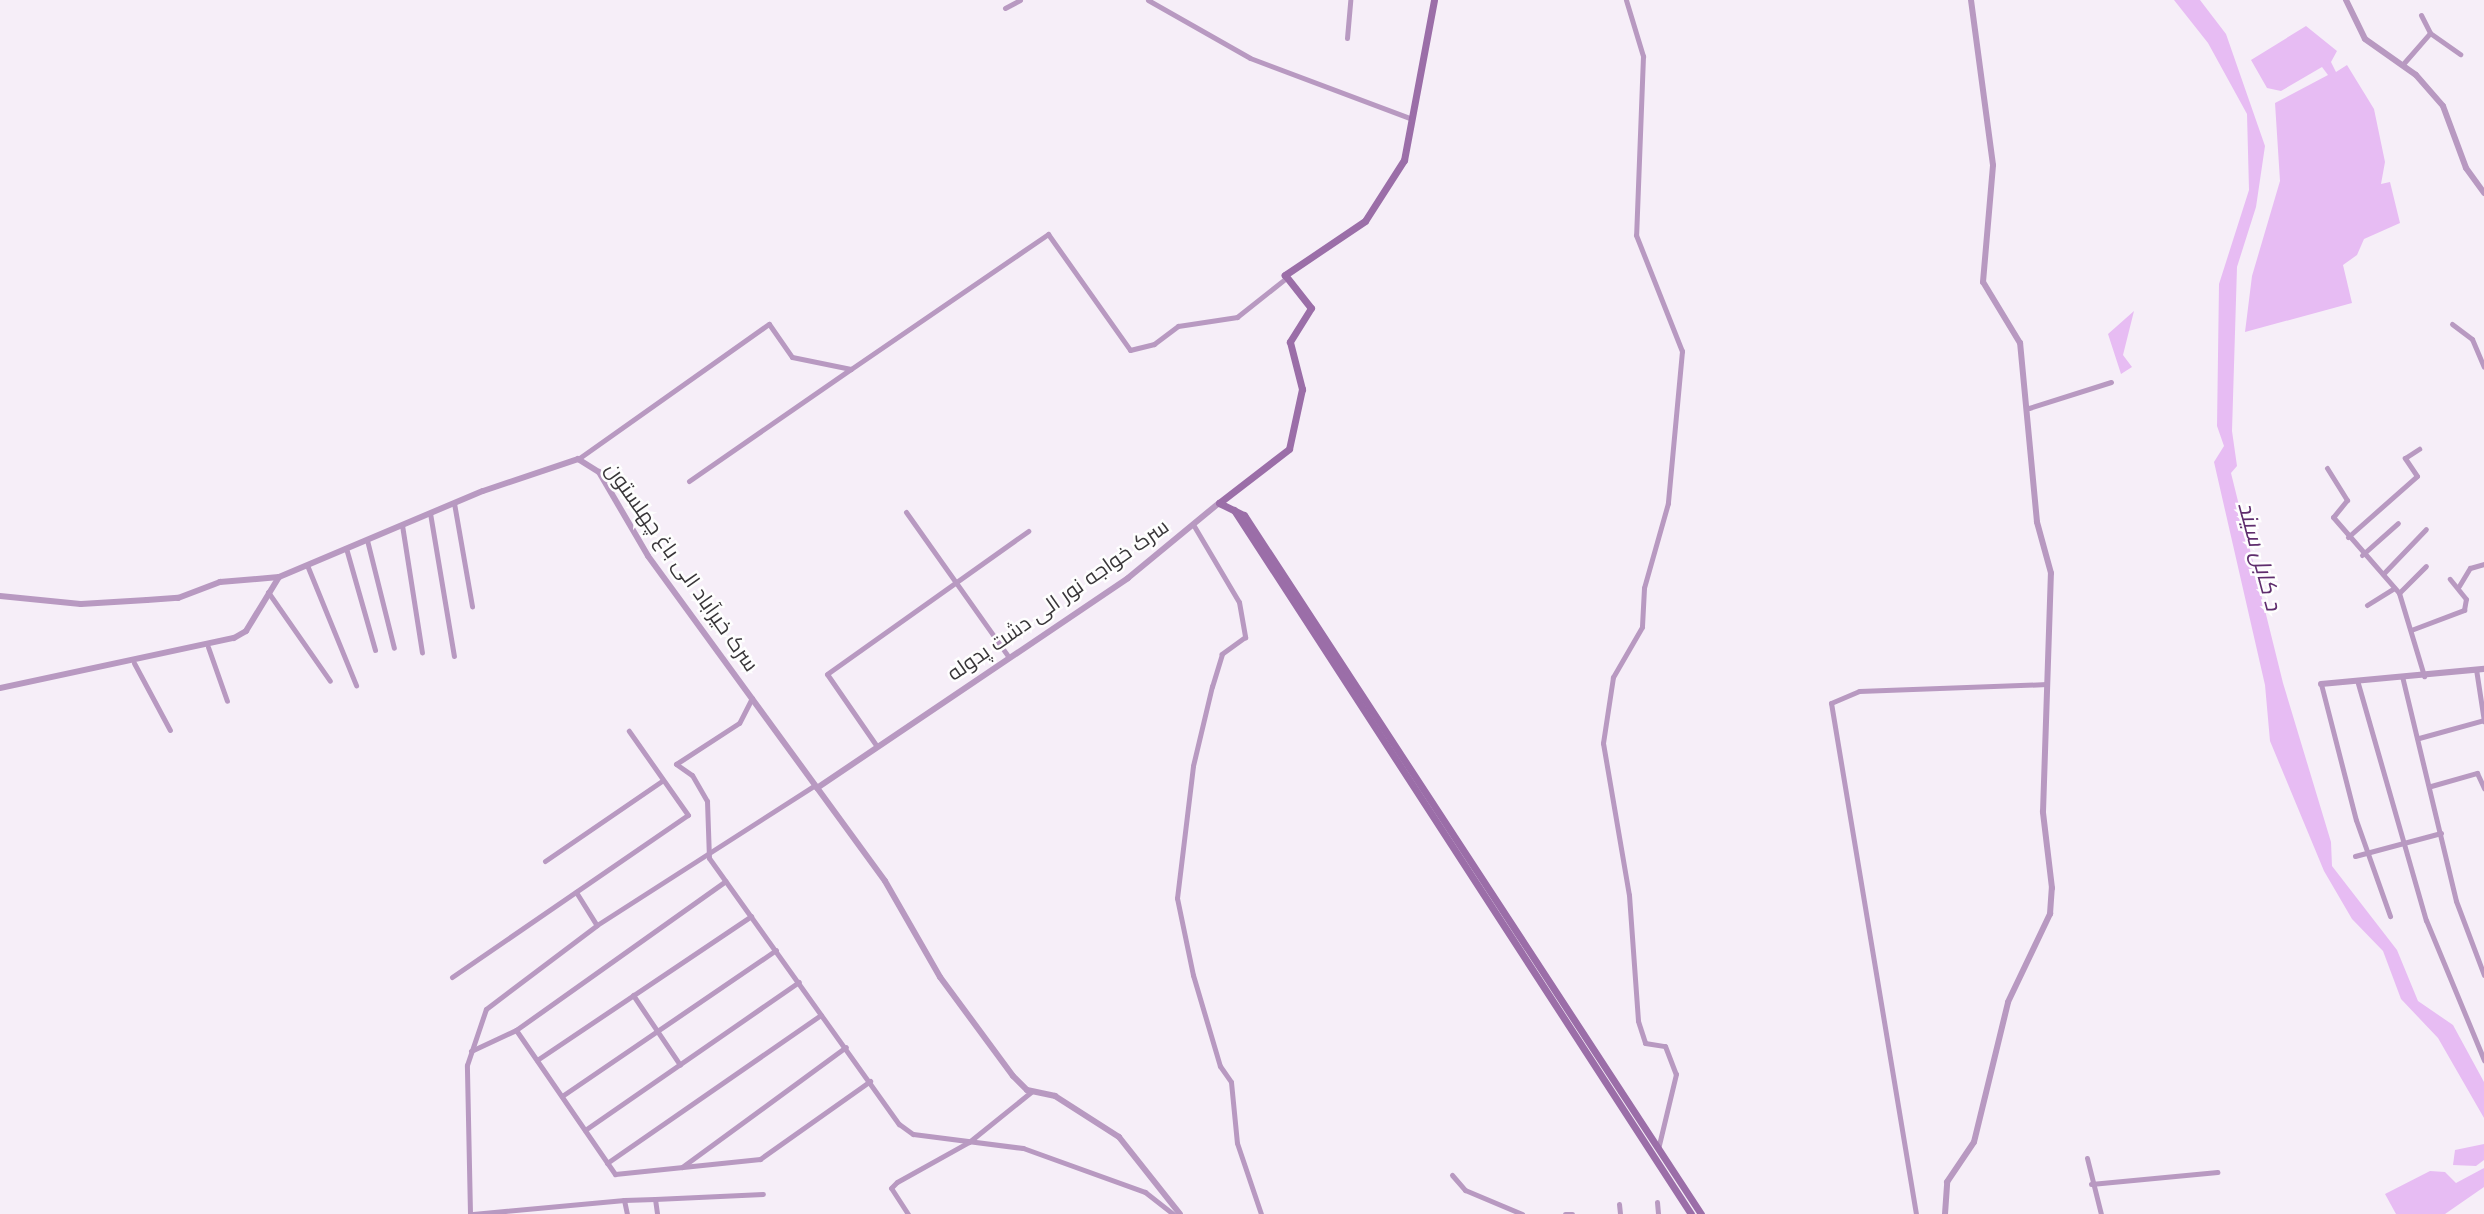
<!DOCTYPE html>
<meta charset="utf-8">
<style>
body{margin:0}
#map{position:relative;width:2484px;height:1214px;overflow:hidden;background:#f6eef8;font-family:Lora,Cairo,serif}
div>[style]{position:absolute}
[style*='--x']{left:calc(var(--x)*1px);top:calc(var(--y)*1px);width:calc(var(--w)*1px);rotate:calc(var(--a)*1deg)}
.water>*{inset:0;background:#e7bcf3}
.minor>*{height:5px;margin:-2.5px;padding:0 2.5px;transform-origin:2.5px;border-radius:2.5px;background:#b899c1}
.tertiary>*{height:6px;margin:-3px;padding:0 3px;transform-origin:3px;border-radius:3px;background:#b899c1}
.secondary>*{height:7px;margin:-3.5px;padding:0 3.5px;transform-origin:3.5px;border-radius:3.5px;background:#9b6ea8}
span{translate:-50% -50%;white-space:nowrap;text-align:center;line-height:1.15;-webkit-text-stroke:5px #fefefe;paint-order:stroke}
.street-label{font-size:21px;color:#393639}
.water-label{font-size:23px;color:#5f2d6d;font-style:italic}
</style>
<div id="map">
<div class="water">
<div style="clip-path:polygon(2174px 0,2200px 0,2226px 34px,2265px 146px,2256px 207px,2237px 267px,2232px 431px,2237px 466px,2231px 473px,2283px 683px,2331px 842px,2332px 866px,2397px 950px,2418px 1001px,2453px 1025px,2484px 1082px,2484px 1118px,2438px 1038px,2401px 999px,2383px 951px,2352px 919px,2324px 871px,2270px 741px,2265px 685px,2214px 462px,2224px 446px,2217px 426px,2219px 284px,2249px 190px,2247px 114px,2208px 43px)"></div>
<div style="clip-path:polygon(2306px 26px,2337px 51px,2331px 62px,2336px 72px,2347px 65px,2374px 109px,2385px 162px,2381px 184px,2390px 182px,2400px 223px,2364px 239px,2357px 255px,2343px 265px,2352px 303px,2245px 332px,2252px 276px,2280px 181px,2275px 103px,2328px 75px,2322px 67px,2281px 91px,2267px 88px,2251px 60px)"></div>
<div style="clip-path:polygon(2134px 311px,2123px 355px,2132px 367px,2121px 374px,2108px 334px)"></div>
<div style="clip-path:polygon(2484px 1144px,2484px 1160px,2476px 1166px,2453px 1165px,2455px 1150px)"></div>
<div style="clip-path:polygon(2484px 1168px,2484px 1187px,2445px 1214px,2396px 1214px,2385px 1194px,2430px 1171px,2445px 1172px,2456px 1183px)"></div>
</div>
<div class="minor">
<div style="--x:1148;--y:0;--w:117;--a:29.6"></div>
<div style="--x:1250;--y:58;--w:173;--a:20.6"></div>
<div style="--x:1626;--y:0;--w:59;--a:73.1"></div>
<div style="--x:1643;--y:56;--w:179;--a:92.2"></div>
<div style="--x:1636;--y:235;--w:125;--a:68.4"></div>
<div style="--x:1682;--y:351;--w:153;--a:95.3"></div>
<div style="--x:1668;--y:503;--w:88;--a:105.8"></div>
<div style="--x:1644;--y:588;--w:39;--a:93"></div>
<div style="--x:1642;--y:627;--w:58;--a:120.1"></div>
<div style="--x:1613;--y:677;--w:67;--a:98.6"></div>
<div style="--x:1603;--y:743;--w:154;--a:80.3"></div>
<div style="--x:1629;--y:895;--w:126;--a:85.9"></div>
<div style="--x:1638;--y:1021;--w:23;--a:72"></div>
<div style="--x:1645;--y:1043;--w:20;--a:9"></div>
<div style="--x:1665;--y:1046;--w:30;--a:69"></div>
<div style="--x:1676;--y:1074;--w:77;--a:103.5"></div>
<div style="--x:1005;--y:8;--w:17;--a:-28"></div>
<div style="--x:2421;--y:15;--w:20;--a:63"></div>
<div style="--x:1347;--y:38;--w:38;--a:-85"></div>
<div style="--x:2403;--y:64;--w:41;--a:-48.9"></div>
<div style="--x:2430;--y:33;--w:37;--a:35"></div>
<div style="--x:2452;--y:324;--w:25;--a:37"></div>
<div style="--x:2472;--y:339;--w:30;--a:67"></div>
<div style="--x:2029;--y:408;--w:86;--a:-17.6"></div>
<div style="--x:578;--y:459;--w:234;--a:-35.3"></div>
<div style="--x:769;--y:324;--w:40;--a:55.1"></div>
<div style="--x:792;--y:357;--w:60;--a:11.5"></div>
<div style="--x:851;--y:369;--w:239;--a:-34.4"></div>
<div style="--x:1048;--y:234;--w:142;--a:54.7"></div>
<div style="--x:1130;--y:350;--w:25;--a:-14"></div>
<div style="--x:1154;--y:344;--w:30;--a:-37"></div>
<div style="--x:1178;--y:326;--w:60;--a:-8.7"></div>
<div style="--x:1237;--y:317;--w:61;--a:-38.4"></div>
<div style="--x:2327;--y:468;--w:38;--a:58"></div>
<div style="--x:2347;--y:500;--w:22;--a:129"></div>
<div style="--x:2333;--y:517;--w:101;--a:49"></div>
<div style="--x:2399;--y:593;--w:87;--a:73.2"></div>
<div style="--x:689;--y:481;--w:197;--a:-34.7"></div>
<div style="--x:454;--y:503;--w:105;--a:80.1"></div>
<div style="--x:906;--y:512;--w:176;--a:54.7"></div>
<div style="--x:430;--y:513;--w:145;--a:80.5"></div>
<div style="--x:402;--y:525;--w:129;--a:81.1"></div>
<div style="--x:1194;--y:526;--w:88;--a:59.4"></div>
<div style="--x:1239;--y:602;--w:36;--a:80"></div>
<div style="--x:1245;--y:637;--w:29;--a:144"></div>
<div style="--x:1222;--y:654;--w:34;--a:107"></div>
<div style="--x:1212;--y:686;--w:82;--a:103.4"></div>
<div style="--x:1193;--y:766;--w:133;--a:96.9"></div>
<div style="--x:1177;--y:898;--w:79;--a:78.3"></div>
<div style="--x:1193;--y:975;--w:95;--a:73.5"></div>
<div style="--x:1220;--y:1066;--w:19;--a:55"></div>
<div style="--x:1231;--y:1082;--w:61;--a:84.4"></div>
<div style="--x:1237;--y:1143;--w:75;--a:71.3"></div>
<div style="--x:2348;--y:537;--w:92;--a:-41.5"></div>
<div style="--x:2417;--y:476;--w:22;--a:-124"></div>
<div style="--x:2405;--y:458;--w:17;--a:-33"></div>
<div style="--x:367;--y:540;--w:111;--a:76"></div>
<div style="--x:346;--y:548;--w:106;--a:74.1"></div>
<div style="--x:2362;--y:555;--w:48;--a:-41.6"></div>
<div style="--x:307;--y:565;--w:130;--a:67.8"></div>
<div style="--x:2383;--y:574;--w:62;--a:-46.3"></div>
<div style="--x:2459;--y:586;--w:21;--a:-59"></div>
<div style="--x:2470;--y:568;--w:15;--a:-16"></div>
<div style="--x:268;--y:592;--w:108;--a:55.1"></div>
<div style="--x:2399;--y:593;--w:38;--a:-45"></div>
<div style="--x:2367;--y:605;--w:32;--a:-32"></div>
<div style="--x:2411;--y:630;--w:57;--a:-20.7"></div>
<div style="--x:2464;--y:610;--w:11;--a:-80"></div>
<div style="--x:2466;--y:599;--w:26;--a:-129"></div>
<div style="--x:208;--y:647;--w:57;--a:70.6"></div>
<div style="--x:134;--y:663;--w:76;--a:61.8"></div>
<div style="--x:2476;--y:669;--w:53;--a:81.3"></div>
<div style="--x:2402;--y:676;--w:231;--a:76.5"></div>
<div style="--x:2456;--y:901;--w:79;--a:69.3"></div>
<div style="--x:2357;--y:680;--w:250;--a:74"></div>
<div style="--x:2426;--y:920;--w:152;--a:67.5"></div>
<div style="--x:2321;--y:684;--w:140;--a:75.6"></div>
<div style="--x:2356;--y:820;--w:102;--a:70.5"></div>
<div style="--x:752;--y:698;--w:28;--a:117"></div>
<div style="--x:739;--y:723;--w:75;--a:146.9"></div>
<div style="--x:676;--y:764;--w:19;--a:35"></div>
<div style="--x:692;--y:775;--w:30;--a:60"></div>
<div style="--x:707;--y:801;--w:57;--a:88"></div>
<div style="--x:709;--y:858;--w:327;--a:54.5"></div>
<div style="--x:899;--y:1124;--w:17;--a:36"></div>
<div style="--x:913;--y:1134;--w:111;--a:7.3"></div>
<div style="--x:1023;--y:1148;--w:130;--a:19.8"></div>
<div style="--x:1145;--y:1192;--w:36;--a:38"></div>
<div style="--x:2419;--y:738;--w:67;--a:-15.5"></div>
<div style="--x:876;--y:745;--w:86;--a:-124.6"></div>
<div style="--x:827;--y:674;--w:247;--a:-35.4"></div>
<div style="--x:2431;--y:786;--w:48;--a:-15.8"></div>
<div style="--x:2477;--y:773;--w:17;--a:65"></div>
<div style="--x:2355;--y:856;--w:89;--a:-15"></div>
<div style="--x:545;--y:861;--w:142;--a:-34.4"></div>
<div style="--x:576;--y:892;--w:39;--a:58"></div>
<div style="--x:452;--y:977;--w:286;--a:-34.5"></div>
<div style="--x:688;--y:815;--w:103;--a:-125.1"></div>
<div style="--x:633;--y:995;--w:84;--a:56.1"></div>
<div style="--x:516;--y:1030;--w:175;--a:55.5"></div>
<div style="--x:615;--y:1174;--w:146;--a:-5.9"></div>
<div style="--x:760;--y:1159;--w:135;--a:-35.3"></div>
<div style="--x:471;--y:1051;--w:50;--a:-25"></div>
<div style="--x:516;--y:1030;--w:257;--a:-35.4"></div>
<div style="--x:537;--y:1060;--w:258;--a:-33.9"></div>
<div style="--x:562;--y:1096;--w:259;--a:-34.3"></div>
<div style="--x:585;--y:1130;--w:260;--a:-34.7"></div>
<div style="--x:2087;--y:1158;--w:58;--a:76"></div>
<div style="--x:607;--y:1163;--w:260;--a:-34.7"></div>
<div style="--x:682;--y:1167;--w:203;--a:-36.2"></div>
<div style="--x:1452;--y:1175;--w:20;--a:49"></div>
<div style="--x:1465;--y:1190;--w:62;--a:22.8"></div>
<div style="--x:2091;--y:1184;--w:127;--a:-5.4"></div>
<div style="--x:655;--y:1199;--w:108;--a:-2.7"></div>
<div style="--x:624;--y:1200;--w:31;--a:-2"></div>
<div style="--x:655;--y:1199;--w:15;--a:82"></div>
<div style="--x:1657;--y:1202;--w:12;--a:85"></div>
<div style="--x:1619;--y:1204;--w:10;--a:84"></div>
<div style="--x:470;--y:1214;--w:149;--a:-91.2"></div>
<div style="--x:467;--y:1065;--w:59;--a:-71.3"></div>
<div style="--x:486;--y:1009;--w:139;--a:-37.1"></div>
<div style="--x:597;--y:925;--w:259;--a:-32.7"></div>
<div style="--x:473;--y:1214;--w:152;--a:-5.3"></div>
<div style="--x:624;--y:1200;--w:14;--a:78"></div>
<div style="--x:908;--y:1214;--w:31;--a:-123"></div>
<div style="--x:891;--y:1188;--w:8;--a:-45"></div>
<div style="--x:897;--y:1182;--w:82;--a:-29.1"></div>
<div style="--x:969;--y:1142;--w:80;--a:-38.9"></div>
<div style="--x:1565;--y:1214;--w:7;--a:0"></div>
<div style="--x:1916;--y:1214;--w:518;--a:-99.44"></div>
<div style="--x:1831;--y:703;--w:30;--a:-23"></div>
<div style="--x:1859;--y:691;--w:188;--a:-2.1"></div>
</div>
<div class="tertiary">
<div style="--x:2346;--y:0;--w:43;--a:64"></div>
<div style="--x:2365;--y:39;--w:62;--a:35.2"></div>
<div style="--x:2416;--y:75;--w:41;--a:48.9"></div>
<div style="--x:2443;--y:106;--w:66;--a:69.6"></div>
<div style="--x:2466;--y:168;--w:31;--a:54"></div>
<div style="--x:0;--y:596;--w:81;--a:5.6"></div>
<div style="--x:81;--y:604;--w:66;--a:-3.5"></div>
<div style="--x:147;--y:600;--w:31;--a:-4"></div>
<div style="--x:178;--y:598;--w:45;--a:-20.9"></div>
<div style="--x:220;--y:582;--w:59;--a:-4.8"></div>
<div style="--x:2321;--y:684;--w:164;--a:-5.3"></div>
<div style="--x:0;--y:688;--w:239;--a:-12.1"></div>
<div style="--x:234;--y:638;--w:14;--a:-30"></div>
<div style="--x:246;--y:631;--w:63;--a:-58.6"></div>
<div style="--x:279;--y:577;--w:221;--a:-22.9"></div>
<div style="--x:483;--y:491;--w:100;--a:-18.6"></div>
<div style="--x:578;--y:459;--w:25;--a:32"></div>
<div style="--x:599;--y:472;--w:97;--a:59.7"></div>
<div style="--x:648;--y:556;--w:402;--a:53.9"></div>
<div style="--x:885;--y:881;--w:111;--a:60.2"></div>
<div style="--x:940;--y:977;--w:123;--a:53.6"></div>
<div style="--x:1013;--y:1076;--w:20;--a:45"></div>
<div style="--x:1027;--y:1090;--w:29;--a:12"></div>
<div style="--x:1055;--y:1096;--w:76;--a:32.6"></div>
<div style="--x:1119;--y:1137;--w:98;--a:51.6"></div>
<div style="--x:817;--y:788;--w:375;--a:-34"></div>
<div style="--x:1128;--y:578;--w:118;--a:-39.5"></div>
<div style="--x:1945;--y:1214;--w:32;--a:-86"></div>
<div style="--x:1947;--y:1182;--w:48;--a:-56"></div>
<div style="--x:1974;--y:1142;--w:144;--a:-76.3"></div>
<div style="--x:2008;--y:1002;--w:98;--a:-64.5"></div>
<div style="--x:2050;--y:914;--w:26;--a:-86"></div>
<div style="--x:2052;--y:888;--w:77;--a:-96.8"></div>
<div style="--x:2043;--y:812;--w:239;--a:-88.1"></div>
<div style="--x:2051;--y:573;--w:53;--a:-105.4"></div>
<div style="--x:2037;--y:522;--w:180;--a:-95.4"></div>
<div style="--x:2020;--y:343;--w:71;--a:-121.2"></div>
<div style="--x:1983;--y:282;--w:117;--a:-85.1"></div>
<div style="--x:1993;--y:165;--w:166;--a:-97.6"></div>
</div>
<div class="secondary">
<div style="--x:1434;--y:0;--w:163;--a:100.6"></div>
<div style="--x:1404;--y:160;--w:72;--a:122.6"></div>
<div style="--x:1365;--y:221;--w:97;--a:146"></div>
<div style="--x:1285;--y:275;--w:42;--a:51.8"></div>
<div style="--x:1311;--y:308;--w:40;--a:122"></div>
<div style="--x:1290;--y:342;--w:49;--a:75.7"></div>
<div style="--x:1302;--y:389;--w:61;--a:102.2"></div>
<div style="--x:1289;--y:449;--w:88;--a:142.4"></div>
<div style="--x:1219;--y:503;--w:28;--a:26"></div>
<div style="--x:1244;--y:515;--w:835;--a:56.82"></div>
<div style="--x:1234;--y:510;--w:839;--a:57.01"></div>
</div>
<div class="street-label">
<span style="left:682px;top:567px;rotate:55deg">سرک خیرآباد الی باغ چهلستون</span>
<span style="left:1058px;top:600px;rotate:-35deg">سرک خواجه نور الی دشت پدوله</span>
</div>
<div class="water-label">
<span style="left:2260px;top:556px;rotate:75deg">د کابل سيند</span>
</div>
</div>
